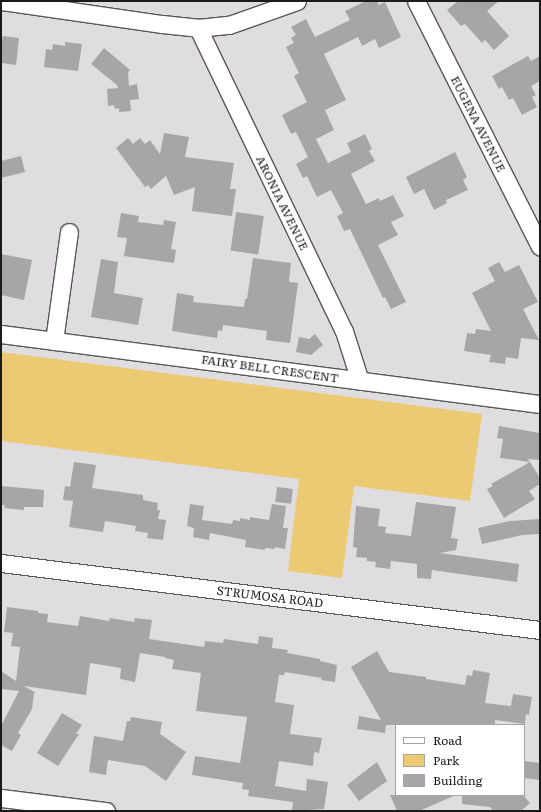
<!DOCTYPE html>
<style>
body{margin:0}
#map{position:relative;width:541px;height:812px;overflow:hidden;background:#e0dde0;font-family:Literata,serif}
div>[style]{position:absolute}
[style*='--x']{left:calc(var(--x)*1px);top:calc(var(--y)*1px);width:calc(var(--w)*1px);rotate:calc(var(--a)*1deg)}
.green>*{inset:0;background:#ecca74}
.building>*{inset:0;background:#a7a5a7;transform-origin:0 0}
.roads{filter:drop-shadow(1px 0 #595759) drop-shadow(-1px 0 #595759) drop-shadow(0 1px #595759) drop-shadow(0 -1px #595759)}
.street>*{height:17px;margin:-8.5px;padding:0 8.5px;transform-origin:8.5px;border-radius:8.5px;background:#fff}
span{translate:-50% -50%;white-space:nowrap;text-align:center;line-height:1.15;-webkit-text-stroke:3.5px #fff;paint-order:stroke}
.street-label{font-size:12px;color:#1c1b1c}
.frame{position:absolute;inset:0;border:2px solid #1c1b1c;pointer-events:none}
.legend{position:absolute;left:395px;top:724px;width:130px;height:72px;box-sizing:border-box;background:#fff;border:1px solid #a4a4a4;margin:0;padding:5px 7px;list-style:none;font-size:12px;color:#1c1b1c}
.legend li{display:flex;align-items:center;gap:8px;height:20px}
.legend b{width:20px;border:1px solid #a4a4a4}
</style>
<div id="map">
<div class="green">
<div style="clip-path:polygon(1px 352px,482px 414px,470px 501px,354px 486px,342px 578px,288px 571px,299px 479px,1px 441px)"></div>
</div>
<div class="building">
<div style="clip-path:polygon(366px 1px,377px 1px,379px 5px,385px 2px,401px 37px,379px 48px,375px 39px,362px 46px,358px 37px,324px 54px,346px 100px,325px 110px,334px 130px,316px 139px,328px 163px,351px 152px,347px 143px,365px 134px,372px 149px,369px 151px,375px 161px,351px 174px,366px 204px,379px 198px,380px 201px,393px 195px,404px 216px,391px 222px,398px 235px,378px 245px,406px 302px,391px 309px,385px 297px,383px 298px,350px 229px,344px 231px,337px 216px,343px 213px,331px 190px,317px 197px,307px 176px,303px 178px,296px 164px,308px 157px,296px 132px,291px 134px,282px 115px,307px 102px,294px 76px,299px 73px,286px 47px,294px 43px,291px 38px,296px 35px,291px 27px,306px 19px,315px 37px,350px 20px,345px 11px)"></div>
<div style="clip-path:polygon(458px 1px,499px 1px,487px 11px,509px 36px,494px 50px,485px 40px,482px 43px,465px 24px,461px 26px,447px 10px)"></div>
<div style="clip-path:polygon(3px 36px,19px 38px,16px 65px,1px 63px,1px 45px)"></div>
<div style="clip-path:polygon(65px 42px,82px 44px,78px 71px,44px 67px,46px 49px,52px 50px,53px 44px,65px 46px)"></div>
<div style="clip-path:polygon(104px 48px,130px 70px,128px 73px,129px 86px,137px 84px,139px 99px,130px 100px,131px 111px,119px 112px,119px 108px,115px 109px,114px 105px,108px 106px,107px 89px,118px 88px,117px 85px,91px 64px)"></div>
<div style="clip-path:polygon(528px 56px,531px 61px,540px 56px,540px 81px,531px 86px,536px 95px,532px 97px,537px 107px,522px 115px,513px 98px,509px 100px,502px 87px,499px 89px,492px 76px)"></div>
<div style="clip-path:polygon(164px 133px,189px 137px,185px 157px,234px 163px,230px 189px,236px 189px,232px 216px,192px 211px,195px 187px,174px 195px,166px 176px,151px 189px,148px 185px,145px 187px,116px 148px,128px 138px,133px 144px,140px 138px,145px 144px,150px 140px,160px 154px)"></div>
<div style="clip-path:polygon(455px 152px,467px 177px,463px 180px,468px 190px,446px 200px,447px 203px,434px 210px,424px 189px,414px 194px,406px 177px)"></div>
<div style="clip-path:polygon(21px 156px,25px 172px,1px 178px,1px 161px)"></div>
<div style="left:236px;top:212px;width:28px;height:39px;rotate:8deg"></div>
<div style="clip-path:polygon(121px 213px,139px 216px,138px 222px,163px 225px,164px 220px,176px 222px,171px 249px,176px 250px,174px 263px,124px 256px,127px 238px,117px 237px)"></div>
<div style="clip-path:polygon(1px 254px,32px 260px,24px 300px,1px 295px)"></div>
<div style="clip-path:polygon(253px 258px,291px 263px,289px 280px,290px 282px,298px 283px,290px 343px,266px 340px,267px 331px,223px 325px,222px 331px,218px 330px,217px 338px,172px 331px,177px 293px,194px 296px,193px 302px,244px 307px,245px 299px,247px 299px)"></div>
<div style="clip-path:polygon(101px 259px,118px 262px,114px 293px,143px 298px,138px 325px,91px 317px)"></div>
<div style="clip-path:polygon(499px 262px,505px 272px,519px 265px,538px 302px,523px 309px,539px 340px,521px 338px,518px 359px,506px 357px,505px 364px,489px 362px,491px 355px,464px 351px,467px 333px,475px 334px,476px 329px,491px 331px,472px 293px,495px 281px,488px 268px)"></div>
<div style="clip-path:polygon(315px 334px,323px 345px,311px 355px,296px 352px,299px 337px,309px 339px)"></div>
<div style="clip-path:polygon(499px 426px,540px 433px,540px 460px,528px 459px,530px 462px,500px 458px,503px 439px,497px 438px)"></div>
<div style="clip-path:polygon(74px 462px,96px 465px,92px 488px,143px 495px,143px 500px,158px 503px,157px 510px,160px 510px,158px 519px,166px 520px,163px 540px,147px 538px,148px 533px,135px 531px,136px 526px,105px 521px,103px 532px,69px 527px,73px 501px,63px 500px,65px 486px,70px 487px)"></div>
<div style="clip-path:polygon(530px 462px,540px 478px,540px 484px,529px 491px,535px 499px,504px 518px,487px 489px,493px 486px,491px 484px)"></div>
<div style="clip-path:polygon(1px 486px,44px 490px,43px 507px,24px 507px,24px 510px,4px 508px,5px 505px,1px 505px)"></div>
<div style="left:277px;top:487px;width:16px;height:15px;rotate:7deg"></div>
<div style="clip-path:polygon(416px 502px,456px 507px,451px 538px,458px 539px,456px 550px,440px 553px,519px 564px,517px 582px,432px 570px,431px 579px,417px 578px,417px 564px,391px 561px,390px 569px,375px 567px,376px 562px,367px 561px,367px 558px,356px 557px,357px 548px,353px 547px,356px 506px,380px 509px,378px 526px,386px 527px,385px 533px,411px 536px)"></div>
<div style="clip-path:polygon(190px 504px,204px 506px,202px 520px,232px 524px,233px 520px,240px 521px,240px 518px,250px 520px,250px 517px,269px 520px,272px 504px,286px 506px,283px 528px,288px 528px,285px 549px,275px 547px,275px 549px,265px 548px,265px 550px,245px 547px,246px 540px,210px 533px,209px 540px,193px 537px,194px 528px,187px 526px)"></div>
<div style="clip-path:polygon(540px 519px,540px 534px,522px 535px,482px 544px,478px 528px,510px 521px)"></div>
<div style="clip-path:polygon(7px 607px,38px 611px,38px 613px,48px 614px,47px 622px,78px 626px,80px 616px,109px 621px,110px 618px,134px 622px,135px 618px,152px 620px,149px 639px,204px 647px,205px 641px,223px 643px,224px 639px,258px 644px,259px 636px,273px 638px,272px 648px,288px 650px,287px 653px,320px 659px,320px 661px,337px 665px,335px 682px,321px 680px,322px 678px,285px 672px,284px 675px,279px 675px,275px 702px,294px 705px,290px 734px,322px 738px,319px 753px,314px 752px,313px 766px,279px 761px,275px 786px,306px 791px,307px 779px,328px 782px,324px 809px,292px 811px,293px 802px,248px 796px,249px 790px,242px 789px,243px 783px,192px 775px,195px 756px,240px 763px,247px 717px,196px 711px,201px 673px,172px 669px,174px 660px,165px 658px,165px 657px,140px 653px,135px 682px,120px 679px,121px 668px,90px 663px,86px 695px,24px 686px,36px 693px,34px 693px,32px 709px,18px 733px,21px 735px,12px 751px,1px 745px,1px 726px,19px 691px,1px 689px,1px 671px,16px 681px,20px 647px,11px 646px,13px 633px,4px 632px)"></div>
<div style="clip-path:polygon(377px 651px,389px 672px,426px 677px,426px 679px,465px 685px,467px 675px,472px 676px,473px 670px,490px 673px,485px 703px,511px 706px,513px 694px,532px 697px,529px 715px,526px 714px,525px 724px,495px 720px,495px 725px,386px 725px,385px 733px,357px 729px,359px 716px,381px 720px,351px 667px)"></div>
<div style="clip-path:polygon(62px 713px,82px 725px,76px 734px,79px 734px,58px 766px,37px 753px)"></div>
<div style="clip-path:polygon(131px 717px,162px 722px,160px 734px,186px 752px,166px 781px,145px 766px,108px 760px,106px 775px,89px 772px,94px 736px,123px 741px,127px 721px,130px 721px)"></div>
<div style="clip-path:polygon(524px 761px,540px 763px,540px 780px,524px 778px)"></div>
<div style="clip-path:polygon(377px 762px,387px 781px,359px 801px,347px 785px)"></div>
<div style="clip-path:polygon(390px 795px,456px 795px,419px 811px,397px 811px)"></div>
<div style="clip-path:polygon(462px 795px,523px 795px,530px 803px,521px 811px,493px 811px,490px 807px,462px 804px)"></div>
</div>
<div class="roads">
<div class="street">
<div style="--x:2;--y:1;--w:162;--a:8.2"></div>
<div style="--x:162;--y:24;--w:36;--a:6"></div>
<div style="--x:198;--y:28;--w:31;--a:-6"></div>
<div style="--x:229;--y:25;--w:72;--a:-19.4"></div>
<div style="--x:416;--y:1;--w:275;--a:63.2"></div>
<div style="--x:198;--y:28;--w:336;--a:64.3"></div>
<div style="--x:344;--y:331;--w:52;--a:72.3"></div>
<div style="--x:1;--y:334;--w:544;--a:7.4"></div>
<div style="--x:54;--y:341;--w:110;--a:-82.2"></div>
<div style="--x:1;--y:563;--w:543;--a:7.09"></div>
<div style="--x:1;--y:798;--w:106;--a:7.1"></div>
</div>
</div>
<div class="street-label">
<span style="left:478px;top:124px;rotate:63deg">EUGENA AVENUE</span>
<span style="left:282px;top:203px;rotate:64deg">ARONIA AVENUE</span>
<span style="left:270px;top:369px;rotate:8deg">FAIRY BELL CRESCENT</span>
<span style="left:270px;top:597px;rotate:7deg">STRUMOSA ROAD</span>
</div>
<div class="frame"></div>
<ul class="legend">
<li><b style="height:5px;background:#fff"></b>Road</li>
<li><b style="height:11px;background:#ecca74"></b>Park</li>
<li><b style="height:11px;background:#a7a5a7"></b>Building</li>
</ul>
</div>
